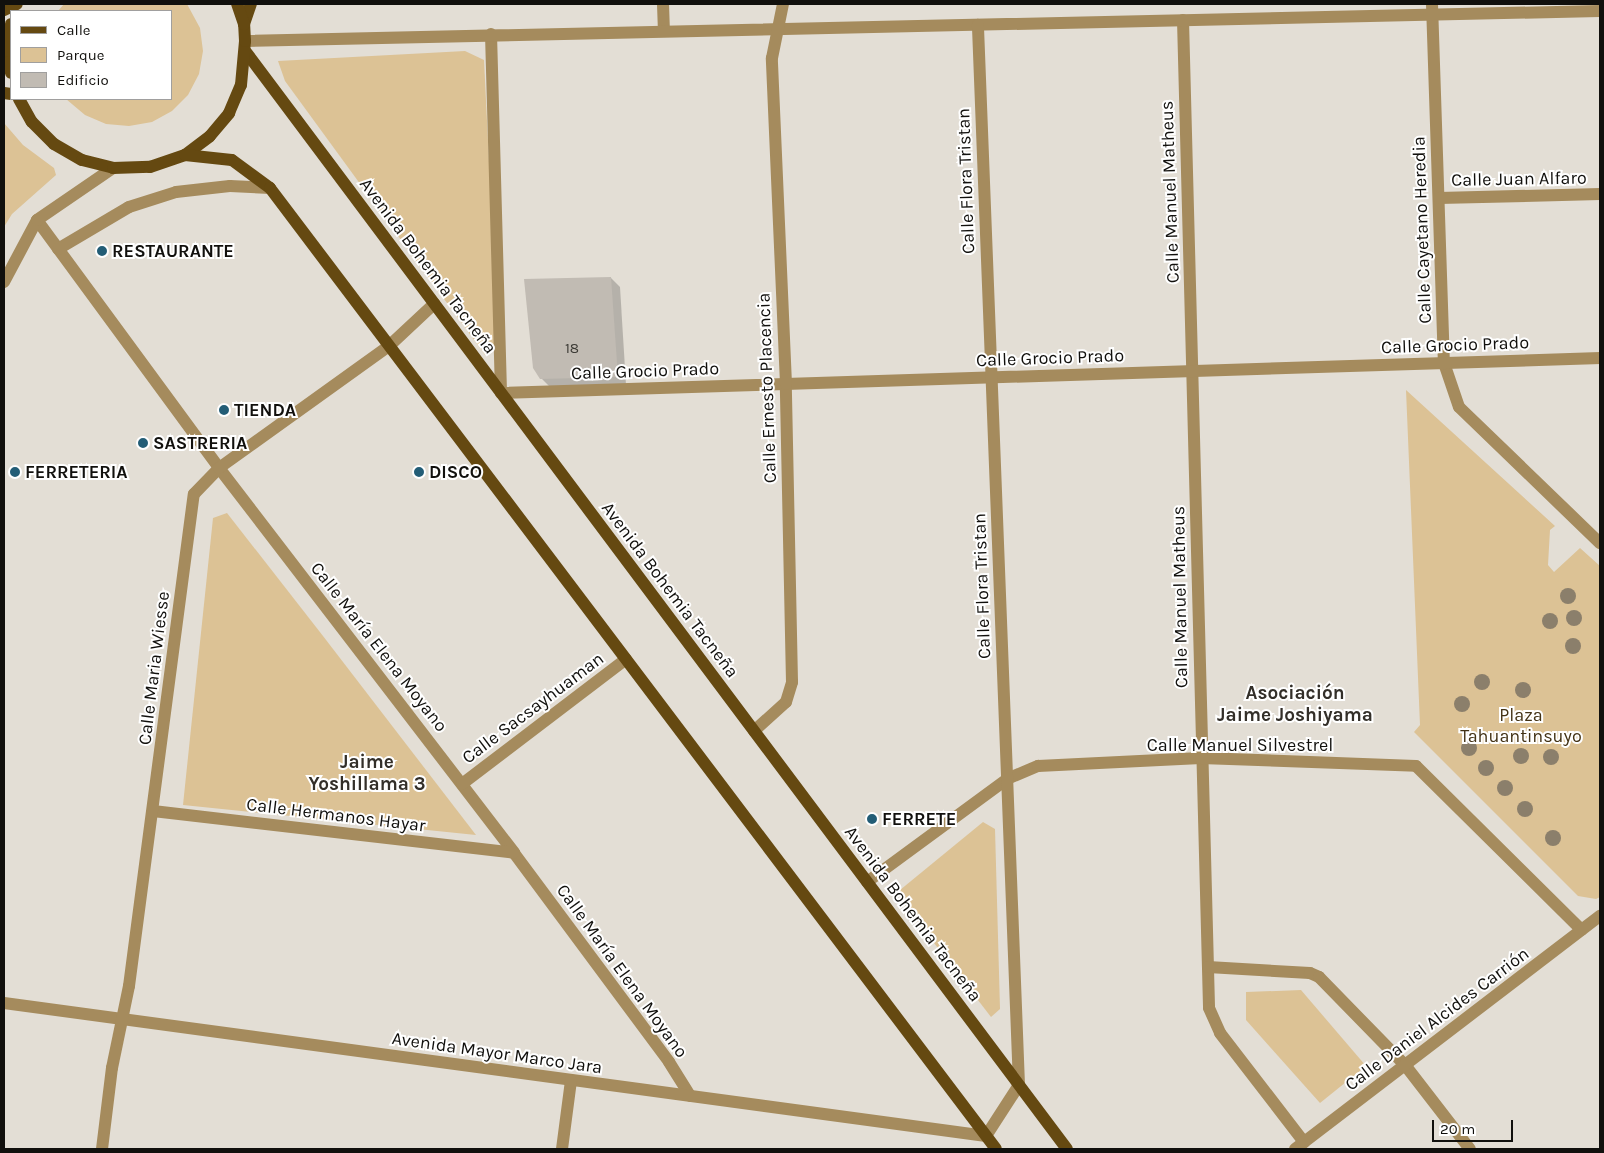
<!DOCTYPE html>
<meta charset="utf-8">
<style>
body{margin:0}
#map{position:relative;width:1604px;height:1153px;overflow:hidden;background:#e3ded5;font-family:Karla,sans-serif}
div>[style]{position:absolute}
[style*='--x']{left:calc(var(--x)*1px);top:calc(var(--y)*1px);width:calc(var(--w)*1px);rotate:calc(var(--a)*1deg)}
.green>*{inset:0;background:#dcc295}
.shadow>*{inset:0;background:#0003}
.building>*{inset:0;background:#c1bbb3}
.minor>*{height:12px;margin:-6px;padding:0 6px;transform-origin:6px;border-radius:6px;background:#a58b5d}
.major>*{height:12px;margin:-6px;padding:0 6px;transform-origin:6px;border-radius:6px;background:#654911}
.trees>*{width:16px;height:16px;margin:-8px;border-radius:50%;background:#8b7f6b}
.dots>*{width:14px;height:14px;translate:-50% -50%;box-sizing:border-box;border:2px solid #fff;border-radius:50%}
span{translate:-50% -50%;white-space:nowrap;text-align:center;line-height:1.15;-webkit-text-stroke:4px #fff;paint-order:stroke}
.number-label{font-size:15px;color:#3d3b36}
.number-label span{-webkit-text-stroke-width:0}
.street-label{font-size:18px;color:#11100d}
.poi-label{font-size:18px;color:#11100d;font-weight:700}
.left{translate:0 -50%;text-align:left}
.park-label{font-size:18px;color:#433215}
.neighbourhood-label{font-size:19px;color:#332f29;font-weight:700}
.frame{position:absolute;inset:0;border:5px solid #11100d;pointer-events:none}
.legend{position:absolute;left:10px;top:10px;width:162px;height:90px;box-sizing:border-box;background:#fff;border:1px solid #a09f9e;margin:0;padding:6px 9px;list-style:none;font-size:15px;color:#11100d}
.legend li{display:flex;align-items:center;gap:10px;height:25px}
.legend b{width:25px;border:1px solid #a09f9e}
.scale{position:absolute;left:1432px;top:1120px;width:81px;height:22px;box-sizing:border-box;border:2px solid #11100d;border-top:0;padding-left:6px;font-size:15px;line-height:18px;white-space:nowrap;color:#11100d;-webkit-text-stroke:4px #fff;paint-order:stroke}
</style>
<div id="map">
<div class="green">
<div style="clip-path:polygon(64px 4px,187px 4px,200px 28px,203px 51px,199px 74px,188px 95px,172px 111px,152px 122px,129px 126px,106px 124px,85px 115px,66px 99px,171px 99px,171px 11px,58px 11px)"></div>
<div style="clip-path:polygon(465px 51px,484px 60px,498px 346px,485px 355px,285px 81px,278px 61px)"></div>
<div style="clip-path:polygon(4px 123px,23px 145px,54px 168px,56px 175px,12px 214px,4px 227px)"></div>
<div style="clip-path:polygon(1406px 390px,1555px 526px,1550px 530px,1548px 565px,1554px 572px,1580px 548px,1600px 566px,1600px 897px,1596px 899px,1578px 896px,1414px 732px,1420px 725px)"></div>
<div style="clip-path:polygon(227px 513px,323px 636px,476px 835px,183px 805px,213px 518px)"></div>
<div style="clip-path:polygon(983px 822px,995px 829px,1000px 1009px,991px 1017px,904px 904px,900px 890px)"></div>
<div style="clip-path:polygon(1301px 990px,1366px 1066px,1320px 1103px,1246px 1020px,1246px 992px)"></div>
</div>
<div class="shadow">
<div style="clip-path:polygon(611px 278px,620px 287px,626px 385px,550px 387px,541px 378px)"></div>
</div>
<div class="building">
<div style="clip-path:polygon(611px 277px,618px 377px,540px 379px,533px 368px,524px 279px)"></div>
</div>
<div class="minor">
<div style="--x:663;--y:4;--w:27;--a:88"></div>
<div style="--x:1432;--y:4;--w:359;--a:88.1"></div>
<div style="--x:1444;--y:363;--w:46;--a:71.2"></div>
<div style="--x:1459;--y:407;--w:196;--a:44"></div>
<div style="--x:1183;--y:20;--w:988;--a:88.49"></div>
<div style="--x:1209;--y:1008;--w:27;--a:66"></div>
<div style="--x:1220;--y:1033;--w:138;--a:52.4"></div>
<div style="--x:491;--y:34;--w:359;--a:88.4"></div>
<div style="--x:501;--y:393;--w:1100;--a:-1.82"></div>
<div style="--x:245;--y:41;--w:1355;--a:-1.27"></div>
<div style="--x:1439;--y:198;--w:161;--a:-1.4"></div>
<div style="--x:37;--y:220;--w:308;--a:53.7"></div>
<div style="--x:219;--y:468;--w:485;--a:52.5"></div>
<div style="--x:514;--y:853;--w:260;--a:53.4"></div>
<div style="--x:669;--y:1062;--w:40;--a:58"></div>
<div style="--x:58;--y:249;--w:82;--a:-30.6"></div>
<div style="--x:129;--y:207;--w:49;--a:-17.7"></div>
<div style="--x:176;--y:192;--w:54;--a:-6.3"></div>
<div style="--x:230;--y:186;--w:40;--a:2.9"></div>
<div style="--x:4;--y:282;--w:70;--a:-62"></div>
<div style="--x:37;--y:220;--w:92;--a:-34.4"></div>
<div style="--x:754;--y:731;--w:43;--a:-42.2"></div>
<div style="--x:786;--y:702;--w:21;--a:-73"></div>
<div style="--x:792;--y:682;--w:298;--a:-91.2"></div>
<div style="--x:786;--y:384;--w:326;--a:-92.5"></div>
<div style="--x:772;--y:58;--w:55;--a:-78.5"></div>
<div style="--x:462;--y:784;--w:206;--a:-37.3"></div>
<div style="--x:153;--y:811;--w:363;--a:6.6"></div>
<div style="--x:867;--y:882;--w:174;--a:-36.3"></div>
<div style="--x:1007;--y:779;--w:34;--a:-23"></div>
<div style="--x:1038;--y:766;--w:163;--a:-2.8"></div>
<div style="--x:1201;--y:758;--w:215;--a:2.1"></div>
<div style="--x:1416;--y:766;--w:233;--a:44.7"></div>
<div style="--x:1208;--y:967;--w:102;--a:3.4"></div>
<div style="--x:1310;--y:973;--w:10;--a:24"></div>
<div style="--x:1319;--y:977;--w:123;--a:45.7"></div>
<div style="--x:1405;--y:1065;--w:106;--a:52.3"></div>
<div style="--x:4;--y:1003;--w:991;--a:7.71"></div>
<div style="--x:986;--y:1136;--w:61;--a:-57.1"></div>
<div style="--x:1019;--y:1085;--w:1061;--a:-92.22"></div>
<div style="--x:102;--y:1149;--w:82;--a:-83"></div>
<div style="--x:112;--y:1068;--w:84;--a:-78.3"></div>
<div style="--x:129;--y:986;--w:496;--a:-82.5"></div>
<div style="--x:194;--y:494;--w:36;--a:-46"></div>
<div style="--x:219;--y:468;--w:209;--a:-35.7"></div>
<div style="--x:389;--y:346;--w:62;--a:-43"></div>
<div style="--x:562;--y:1149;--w:69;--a:-82.5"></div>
<div style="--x:1295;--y:1149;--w:384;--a:-37.4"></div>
</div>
<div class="major">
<div style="--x:4;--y:10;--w:14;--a:-25"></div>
<div style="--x:11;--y:24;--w:38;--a:93"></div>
<div style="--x:9;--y:62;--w:11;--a:80"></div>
<div style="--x:244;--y:24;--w:21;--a:-71"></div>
<div style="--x:246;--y:52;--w:1370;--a:53.19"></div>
<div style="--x:4;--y:93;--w:7;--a:8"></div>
<div style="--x:19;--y:99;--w:26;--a:61"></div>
<div style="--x:32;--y:122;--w:31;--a:45"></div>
<div style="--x:54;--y:144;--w:32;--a:30"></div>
<div style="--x:82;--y:160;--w:32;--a:14"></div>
<div style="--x:113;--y:168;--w:37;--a:-2"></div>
<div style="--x:150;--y:167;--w:37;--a:-19"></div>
<div style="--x:185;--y:155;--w:31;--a:-37"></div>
<div style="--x:210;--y:136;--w:30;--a:-50"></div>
<div style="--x:229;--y:113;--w:30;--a:-67"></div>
<div style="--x:241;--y:85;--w:44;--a:-84.8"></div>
<div style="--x:245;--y:41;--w:17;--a:-93"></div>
<div style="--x:244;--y:24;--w:21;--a:-109"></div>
<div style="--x:185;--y:155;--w:47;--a:6.1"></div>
<div style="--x:232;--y:160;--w:47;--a:36.4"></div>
<div style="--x:270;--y:188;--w:1204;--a:52.93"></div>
</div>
<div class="trees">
<div style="left:1568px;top:596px"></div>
<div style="left:1574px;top:618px"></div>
<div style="left:1550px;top:621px"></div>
<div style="left:1573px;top:646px"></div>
<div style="left:1482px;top:682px"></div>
<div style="left:1523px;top:690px"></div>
<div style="left:1462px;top:704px"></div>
<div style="left:1469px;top:748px"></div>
<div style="left:1521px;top:756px"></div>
<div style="left:1551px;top:757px"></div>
<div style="left:1486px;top:768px"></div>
<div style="left:1505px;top:788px"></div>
<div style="left:1525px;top:809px"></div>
<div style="left:1553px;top:838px"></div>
</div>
<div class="dots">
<div style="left:102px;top:251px;background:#235d76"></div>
<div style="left:224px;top:410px;background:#235d76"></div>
<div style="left:143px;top:443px;background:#235d76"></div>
<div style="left:15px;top:472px;background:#235d76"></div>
<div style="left:419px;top:472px;background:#235d76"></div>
<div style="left:872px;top:819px;background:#235d76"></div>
</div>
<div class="number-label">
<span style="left:572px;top:349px">18</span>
</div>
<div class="street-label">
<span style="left:1519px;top:179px;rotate:-1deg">Calle Juan Alfaro</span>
<span style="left:966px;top:181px;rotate:-92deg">Calle Flora Tristan</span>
<span style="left:1170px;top:192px;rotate:-92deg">Calle Manuel Matheus</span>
<span style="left:1422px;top:230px;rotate:-92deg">Calle Cayetano Heredia</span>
<span style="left:428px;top:266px;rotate:53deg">Avenida Bohemia Tacneña</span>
<span style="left:1455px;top:345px;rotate:-2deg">Calle Grocio Prado</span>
<span style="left:1050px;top:358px;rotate:-2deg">Calle Grocio Prado</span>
<span style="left:645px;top:371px;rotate:-2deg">Calle Grocio Prado</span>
<span style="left:767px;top:388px;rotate:-92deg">Calle Ernesto Placencia</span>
<span style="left:982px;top:586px;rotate:-92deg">Calle Flora Tristan</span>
<span style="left:670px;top:590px;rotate:53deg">Avenida Bohemia Tacneña</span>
<span style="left:1180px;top:597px;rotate:-91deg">Calle Manuel Matheus</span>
<span style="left:379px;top:647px;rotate:52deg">Calle María Elena Moyano</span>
<span style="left:154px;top:668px;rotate:-83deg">Calle Maria Wiesse</span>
<span style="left:533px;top:708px;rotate:-37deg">Calle Sacsayhuaman</span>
<span style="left:1240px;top:745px">Calle Manuel Silvestrel</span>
<span style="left:336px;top:815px;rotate:7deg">Calle Hermanos Hayar</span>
<span style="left:913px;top:914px;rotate:53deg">Avenida Bohemia Tacneña</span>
<span style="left:622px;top:971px;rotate:54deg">Calle María Elena Moyano</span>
<span style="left:1437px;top:1019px;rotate:-37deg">Calle Daniel Alcides Carrión</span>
<span style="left:497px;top:1053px;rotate:8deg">Avenida Mayor Marco Jara</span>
</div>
<div class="poi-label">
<span class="left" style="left:112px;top:251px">RESTAURANTE</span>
<span class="left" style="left:234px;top:410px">TIENDA</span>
<span class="left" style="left:153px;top:443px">SASTRERIA</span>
<span class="left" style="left:25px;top:472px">FERRETERIA</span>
<span class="left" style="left:429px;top:472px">DISCO</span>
<span class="left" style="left:882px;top:819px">FERRETE</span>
</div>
<div class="park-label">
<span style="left:1521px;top:726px">Plaza<br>Tahuantinsuyo</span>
</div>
<div class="neighbourhood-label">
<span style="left:1295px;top:705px">Asociación<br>Jaime Joshiyama</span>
<span style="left:367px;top:774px">Jaime<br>Yoshillama 3</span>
</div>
<div class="frame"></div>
<ul class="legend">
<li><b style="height:6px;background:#654911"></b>Calle</li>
<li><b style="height:14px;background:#dcc295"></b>Parque</li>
<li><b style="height:14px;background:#c1bbb3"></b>Edificio</li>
</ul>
<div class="scale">20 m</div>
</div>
